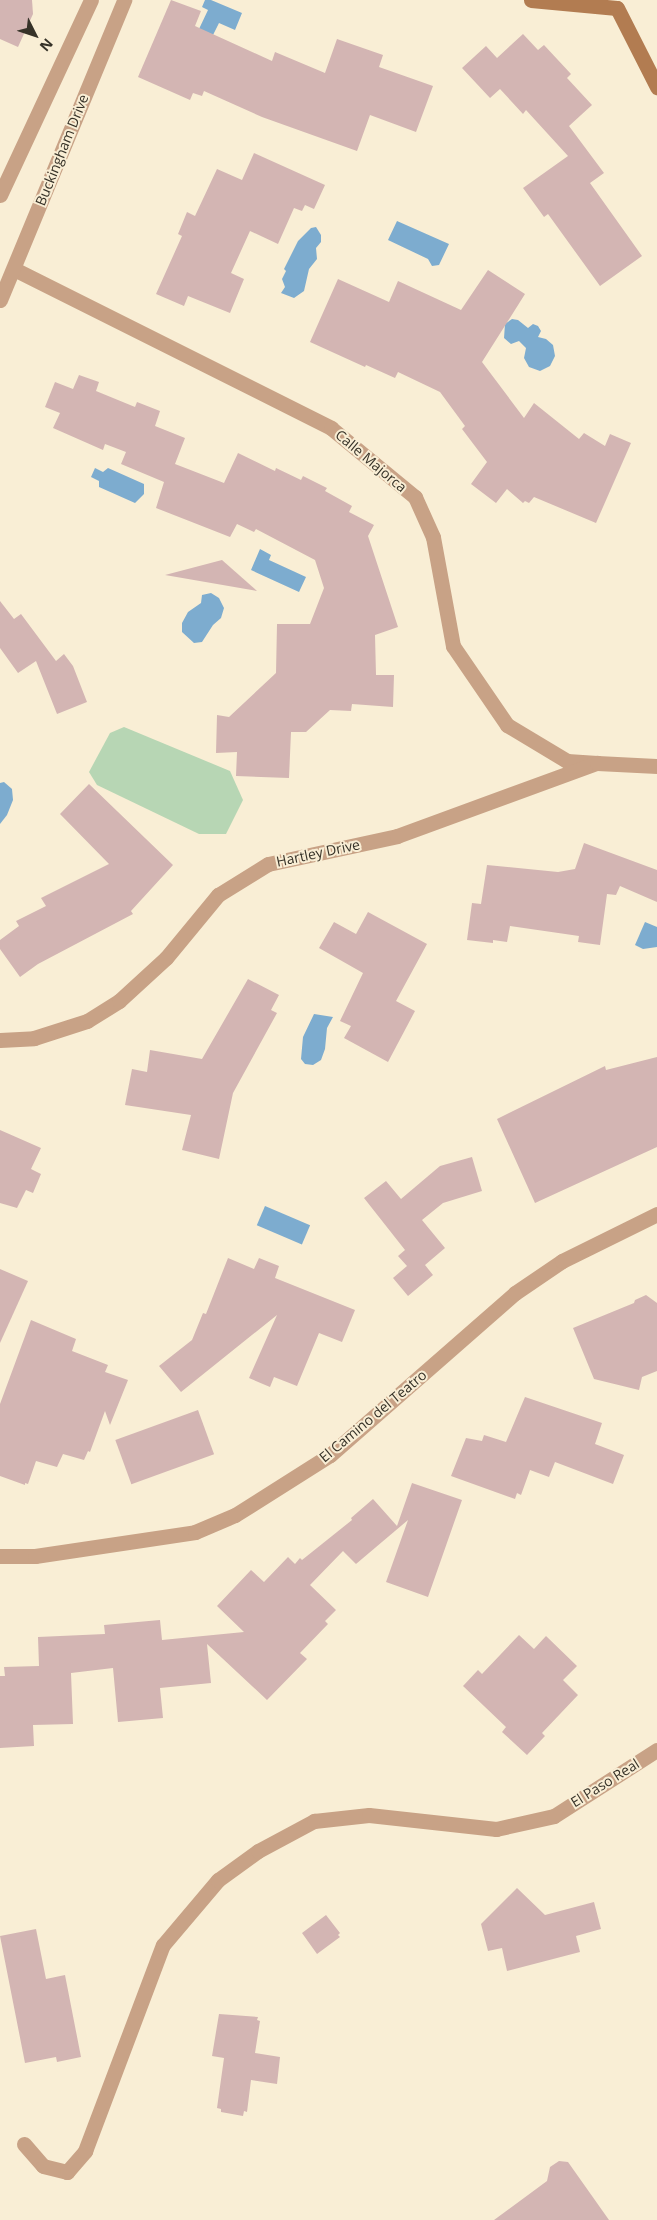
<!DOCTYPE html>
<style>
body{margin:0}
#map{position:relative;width:657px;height:2220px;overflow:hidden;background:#f9eed5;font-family:"Open Sans",sans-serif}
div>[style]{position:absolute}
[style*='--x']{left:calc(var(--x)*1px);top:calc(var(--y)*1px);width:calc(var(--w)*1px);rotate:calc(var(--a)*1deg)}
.green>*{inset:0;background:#b7d6b4}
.water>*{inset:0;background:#7daccf;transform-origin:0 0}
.building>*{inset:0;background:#d3b5b3;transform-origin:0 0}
.lane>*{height:15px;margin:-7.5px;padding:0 7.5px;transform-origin:7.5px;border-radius:7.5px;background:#c8a286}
.street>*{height:15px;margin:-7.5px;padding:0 7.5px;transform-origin:7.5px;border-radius:7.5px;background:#c8a286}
.secondary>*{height:15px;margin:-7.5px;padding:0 7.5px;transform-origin:7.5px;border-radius:7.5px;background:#b27c51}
span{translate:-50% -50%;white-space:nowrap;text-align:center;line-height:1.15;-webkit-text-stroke:4px #f9eed5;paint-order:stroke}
.street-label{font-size:14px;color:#363228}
.north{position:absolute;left:10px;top:10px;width:50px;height:50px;-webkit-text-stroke:4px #f9eed5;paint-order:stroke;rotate:131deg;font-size:14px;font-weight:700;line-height:20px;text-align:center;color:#363228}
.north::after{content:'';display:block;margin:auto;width:18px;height:22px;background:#363228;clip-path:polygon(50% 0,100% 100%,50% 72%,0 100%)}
</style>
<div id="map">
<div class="green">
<div style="clip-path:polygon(124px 727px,230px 771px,243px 800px,226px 834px,199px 834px,97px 785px,89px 772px,110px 733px)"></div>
</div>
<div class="water">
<div style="clip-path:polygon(205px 0,211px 0,242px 13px,235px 30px,219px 23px,213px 35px,199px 29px,208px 10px,202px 7px)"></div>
<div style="clip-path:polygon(397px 221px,449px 244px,439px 265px,432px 266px,428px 259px,388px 240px)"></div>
<div style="clip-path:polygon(316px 227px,321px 235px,321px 242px,316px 248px,317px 259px,309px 269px,304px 291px,294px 298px,281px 293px,285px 287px,282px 279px,286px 271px,284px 269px,298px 241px,311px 228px)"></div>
<div style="clip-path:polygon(512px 319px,518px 320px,528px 328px,533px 324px,538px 326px,541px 331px,538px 337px,546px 339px,553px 345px,555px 356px,550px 366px,540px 371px,529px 367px,524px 358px,526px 348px,519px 341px,511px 344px,504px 338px,505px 324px)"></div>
<div style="clip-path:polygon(95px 468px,103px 472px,108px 468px,144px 484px,144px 494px,135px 503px,99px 487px,99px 481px,91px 477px)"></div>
<div style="clip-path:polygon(260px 549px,271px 555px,269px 560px,306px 577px,299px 592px,251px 570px)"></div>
<div style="clip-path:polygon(211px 593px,219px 598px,224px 608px,221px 618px,213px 625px,202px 642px,194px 643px,182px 632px,182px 623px,188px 612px,201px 603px,202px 595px)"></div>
<div style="clip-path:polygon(4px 782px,12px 789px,13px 800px,7px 815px,0 824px,0 783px)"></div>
<div style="clip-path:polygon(645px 922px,657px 927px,657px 947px,643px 949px,635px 945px)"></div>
<div style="clip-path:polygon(314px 1014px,333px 1017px,327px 1028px,325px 1049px,321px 1060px,313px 1065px,305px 1064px,301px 1059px,303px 1037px)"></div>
<div style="left:265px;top:1206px;width:49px;height:21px;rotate:23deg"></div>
</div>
<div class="building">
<div style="clip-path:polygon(0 0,32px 0,33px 14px,18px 47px,0 39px)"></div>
<div style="clip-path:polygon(171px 0,201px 11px,195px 26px,272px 61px,275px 52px,325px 73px,337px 39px,383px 55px,379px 67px,433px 86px,416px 132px,370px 115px,357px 151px,262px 117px,204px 91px,202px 96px,193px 93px,190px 100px,138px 77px)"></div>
<div style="clip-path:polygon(523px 34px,538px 50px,544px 45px,571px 74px,567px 78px,592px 105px,569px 126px,604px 173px,590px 183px,642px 256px,600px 286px,548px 214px,544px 217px,523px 188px,568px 156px,526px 110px,523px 114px,500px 89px,490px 98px,462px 68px,486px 46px,497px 58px)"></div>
<div style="clip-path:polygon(254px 153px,325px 185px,314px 209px,305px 205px,302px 211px,294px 208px,278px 244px,250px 231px,231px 273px,244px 279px,230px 313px,188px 296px,184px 306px,156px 294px,182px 236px,178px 234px,187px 212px,195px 216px,217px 169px,242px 180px)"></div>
<div style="clip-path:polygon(488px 270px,525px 294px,482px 362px,524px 418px,534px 403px,579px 439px,584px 433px,605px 446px,610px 434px,631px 443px,596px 523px,534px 497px,529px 503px,525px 501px,523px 503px,507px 489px,496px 503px,471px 484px,487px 462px,462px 429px,465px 426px,440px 392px,398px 372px,395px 378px,366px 365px,365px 367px,310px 342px,338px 279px,389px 302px,398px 281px,461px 310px)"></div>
<div style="clip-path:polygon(79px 375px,99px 382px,96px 391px,135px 407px,137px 402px,160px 411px,155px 426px,185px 438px,175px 464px,224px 483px,238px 453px,275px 471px,276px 468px,301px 480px,303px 476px,327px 488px,325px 491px,352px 506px,349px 512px,374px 525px,368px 536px,398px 627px,375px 635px,376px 675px,394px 675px,393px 707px,352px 704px,351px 711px,330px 710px,306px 732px,291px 732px,289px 778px,236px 776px,237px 752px,216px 753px,217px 715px,229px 717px,276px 673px,277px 624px,310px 624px,324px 588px,315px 560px,256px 529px,254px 532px,237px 524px,230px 537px,156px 508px,164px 482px,121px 464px,126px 452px,105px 444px,103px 450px,53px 428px,60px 413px,45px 407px,55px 382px,73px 389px)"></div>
<div style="clip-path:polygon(222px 560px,257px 591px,165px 575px)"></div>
<div style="clip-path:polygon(0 601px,14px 619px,21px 614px,56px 661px,64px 654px,73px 666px,87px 702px,57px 714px,36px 661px,18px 673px,0 648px)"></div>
<div style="clip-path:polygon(89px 784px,173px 865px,131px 911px,133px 914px,38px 964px,20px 977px,0 949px,0 940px,19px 926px,16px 921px,46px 906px,41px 898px,109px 864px,60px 814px)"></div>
<div style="clip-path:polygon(584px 843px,657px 870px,657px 902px,620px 886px,616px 895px,607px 894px,600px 945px,578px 942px,579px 936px,510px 926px,507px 942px,493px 940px,493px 943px,467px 940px,472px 903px,481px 904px,487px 865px,558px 872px,575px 869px)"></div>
<div style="clip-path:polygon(368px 912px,427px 944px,396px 1001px,415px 1011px,388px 1062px,344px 1038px,351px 1026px,340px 1021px,363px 973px,319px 948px,334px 922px,356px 934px)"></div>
<div style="clip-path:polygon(248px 979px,279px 995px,271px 1010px,277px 1013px,233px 1093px,219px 1159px,182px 1150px,191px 1115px,125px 1105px,132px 1069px,147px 1072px,150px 1050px,202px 1059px)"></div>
<div style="clip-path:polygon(657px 1057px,657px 1147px,535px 1203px,497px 1119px,605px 1066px,606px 1070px)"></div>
<div style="clip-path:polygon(0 1130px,41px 1148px,31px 1169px,41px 1174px,33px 1193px,26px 1190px,17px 1208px,0 1203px)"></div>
<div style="clip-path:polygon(472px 1157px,482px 1191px,443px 1203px,422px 1220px,445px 1248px,425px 1265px,433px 1275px,408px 1296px,393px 1278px,407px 1266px,398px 1256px,405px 1250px,364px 1198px,386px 1181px,401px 1199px,440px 1166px)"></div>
<div style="clip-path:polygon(228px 1258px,254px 1269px,259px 1258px,279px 1266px,275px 1278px,355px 1310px,342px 1342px,319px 1333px,297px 1386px,274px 1377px,270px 1387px,249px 1378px,277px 1315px,181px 1392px,159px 1366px,192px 1340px,203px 1313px,206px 1314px)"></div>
<div style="clip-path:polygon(0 1269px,28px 1281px,0 1343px)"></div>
<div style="clip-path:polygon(646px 1295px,657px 1303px,657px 1371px,642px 1377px,639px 1390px,594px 1379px,573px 1328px,634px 1303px,635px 1300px)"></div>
<div style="clip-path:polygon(31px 1320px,76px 1339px,72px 1351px,108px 1365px,105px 1372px,128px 1380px,110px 1425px,105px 1411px,90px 1452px,88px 1451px,84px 1460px,63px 1454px,57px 1467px,36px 1461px,28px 1484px,25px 1483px,25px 1485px,0 1476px,0 1404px)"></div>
<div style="clip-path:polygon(525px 1397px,602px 1423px,595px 1444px,624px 1455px,613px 1484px,555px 1462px,549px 1477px,530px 1470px,521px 1495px,517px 1493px,515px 1499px,451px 1476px,466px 1438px,482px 1441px,484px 1435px,506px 1442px)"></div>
<div style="left:198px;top:1410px;width:47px;height:88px;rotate:70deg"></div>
<div style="clip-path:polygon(412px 1483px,462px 1500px,428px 1597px,386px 1582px,408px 1520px,356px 1564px,343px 1551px,310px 1585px,336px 1610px,325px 1621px,328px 1624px,300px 1653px,307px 1659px,267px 1700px,207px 1644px,211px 1683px,160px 1688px,163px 1718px,118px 1722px,113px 1668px,71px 1673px,73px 1724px,33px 1725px,34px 1746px,0 1748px,0 1676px,5px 1676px,4px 1667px,39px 1666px,38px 1637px,105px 1634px,104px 1625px,160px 1620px,162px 1640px,244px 1632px,217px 1606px,251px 1570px,264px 1582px,288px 1557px,295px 1564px,300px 1558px,302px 1560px,352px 1520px,351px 1518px,373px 1499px,397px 1526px)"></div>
<div style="clip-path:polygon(519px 1635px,534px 1649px,546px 1636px,577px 1666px,563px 1680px,578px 1695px,542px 1733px,545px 1736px,527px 1755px,502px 1732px,506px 1727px,463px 1686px,478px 1670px,482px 1674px)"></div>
<div style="clip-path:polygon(517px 1888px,545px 1915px,594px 1902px,601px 1929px,576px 1936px,580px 1952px,507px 1971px,502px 1948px,488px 1951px,481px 1924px)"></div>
<div style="clip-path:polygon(326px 1915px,340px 1933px,338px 1935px,340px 1937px,317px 1954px,302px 1933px)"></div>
<div style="clip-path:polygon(36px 1929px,46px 1979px,65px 1975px,81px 2057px,57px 2062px,56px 2057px,25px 2063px,0 1936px)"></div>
<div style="clip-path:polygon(219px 2014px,258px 2017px,257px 2020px,260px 2021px,255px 2053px,280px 2057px,277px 2084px,251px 2080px,247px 2112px,244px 2111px,243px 2116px,221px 2112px,221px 2109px,217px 2108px,224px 2058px,212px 2056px)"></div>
<div style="clip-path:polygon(559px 2161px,568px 2162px,609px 2220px,494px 2220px,547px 2181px,550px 2167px)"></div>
</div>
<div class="lane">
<div style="--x:24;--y:2144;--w:29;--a:49"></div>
<div style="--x:43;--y:2166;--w:25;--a:14"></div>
<div style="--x:67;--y:2172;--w:28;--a:-49"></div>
<div style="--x:85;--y:2151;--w:220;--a:-69.3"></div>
<div style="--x:163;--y:1945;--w:85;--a:-49.8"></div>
<div style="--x:218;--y:1880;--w:49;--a:-35.9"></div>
<div style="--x:258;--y:1851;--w:64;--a:-28.2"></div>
<div style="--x:314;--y:1821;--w:55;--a:-6.2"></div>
<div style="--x:369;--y:1815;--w:128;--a:6.3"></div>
<div style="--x:496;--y:1829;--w:59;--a:-12.6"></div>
</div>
<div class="street">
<div style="--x:0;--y:195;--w:215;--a:-65"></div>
<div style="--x:14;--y:269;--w:355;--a:26.6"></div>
<div style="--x:331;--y:428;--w:109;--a:39.4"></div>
<div style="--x:415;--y:497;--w:44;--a:65.8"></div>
<div style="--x:433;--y:537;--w:111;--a:79.6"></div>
<div style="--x:453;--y:646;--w:96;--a:55.6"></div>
<div style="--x:507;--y:725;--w:70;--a:31"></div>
<div style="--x:567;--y:761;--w:30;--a:4"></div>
<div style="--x:0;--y:300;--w:325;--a:-67.5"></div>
<div style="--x:0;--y:1040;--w:34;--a:-3"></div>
<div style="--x:34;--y:1038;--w:56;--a:-17.8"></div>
<div style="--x:87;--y:1021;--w:38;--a:-32"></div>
<div style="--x:119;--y:1001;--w:64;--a:-42.5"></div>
<div style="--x:166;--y:958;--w:82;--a:-50.5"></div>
<div style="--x:218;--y:895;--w:59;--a:-31.8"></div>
<div style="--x:268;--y:864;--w:132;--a:-12.2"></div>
<div style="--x:397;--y:836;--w:213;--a:-20.1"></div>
<div style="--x:597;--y:763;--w:60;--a:2.9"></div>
<div style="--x:0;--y:1556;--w:35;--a:0"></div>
<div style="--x:35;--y:1556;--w:162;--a:-8.5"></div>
<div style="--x:195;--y:1532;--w:43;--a:-23"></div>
<div style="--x:235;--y:1515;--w:112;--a:-32.3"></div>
<div style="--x:330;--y:1455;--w:246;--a:-41.2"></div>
<div style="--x:515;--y:1293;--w:57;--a:-34.2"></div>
<div style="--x:562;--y:1261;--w:106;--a:-26.3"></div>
<div style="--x:554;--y:1816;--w:122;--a:-32.7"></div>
</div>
<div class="secondary">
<div style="--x:531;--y:0;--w:86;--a:5.3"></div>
<div style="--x:617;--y:8;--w:89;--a:63.1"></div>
</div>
<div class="street-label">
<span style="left:62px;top:150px;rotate:-68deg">Buckingham Drive</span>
<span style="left:371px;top:461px;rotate:40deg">Calle Majorca</span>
<span style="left:318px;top:853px;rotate:-12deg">Hartley Drive</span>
<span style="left:373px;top:1416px;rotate:-40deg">El Camino del Teatro</span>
<span style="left:605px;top:1783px;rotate:-32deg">El Paso Real</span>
</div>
<div class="north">N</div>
</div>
